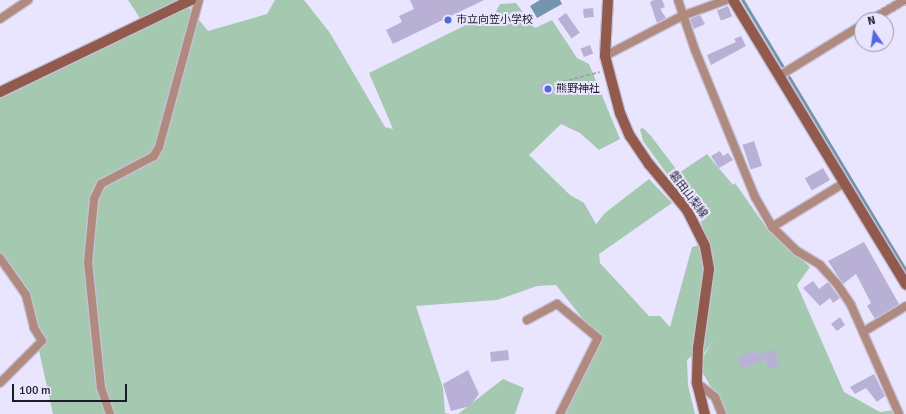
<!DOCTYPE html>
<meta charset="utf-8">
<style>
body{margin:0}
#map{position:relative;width:906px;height:414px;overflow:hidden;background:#eae5fe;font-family:Signika,"Noto Sans JP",sans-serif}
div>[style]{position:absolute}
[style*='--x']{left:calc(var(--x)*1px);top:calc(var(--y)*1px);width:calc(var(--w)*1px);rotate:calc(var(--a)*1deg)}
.green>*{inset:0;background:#a5c8b0}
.water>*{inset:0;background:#7396ad}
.stream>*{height:2.5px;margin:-1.25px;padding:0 1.25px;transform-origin:1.25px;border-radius:1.25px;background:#7396ad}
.building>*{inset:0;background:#b8b1d5;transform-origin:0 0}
.path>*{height:1.5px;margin-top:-0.75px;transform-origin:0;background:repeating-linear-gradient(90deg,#a4a0b4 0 4px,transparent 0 6px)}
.roads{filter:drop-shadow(1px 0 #c5c1d7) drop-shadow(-1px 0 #c5c1d7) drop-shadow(0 1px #c5c1d7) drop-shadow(0 -1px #c5c1d7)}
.street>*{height:8px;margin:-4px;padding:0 4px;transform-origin:4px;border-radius:4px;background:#b0897f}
.secondary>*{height:10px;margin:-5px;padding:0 5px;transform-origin:5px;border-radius:5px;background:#915a4d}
.dots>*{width:11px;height:11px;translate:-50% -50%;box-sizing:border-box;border:2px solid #eae5fe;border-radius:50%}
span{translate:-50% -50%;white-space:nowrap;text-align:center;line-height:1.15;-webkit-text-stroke:4px #eae5fe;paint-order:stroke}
.poi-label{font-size:11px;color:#1d1b26}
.left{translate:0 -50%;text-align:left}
.street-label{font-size:11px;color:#1d1b26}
.north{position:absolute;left:854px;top:12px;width:40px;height:40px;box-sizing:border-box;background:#eae5fe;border:1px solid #9894a8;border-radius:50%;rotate:347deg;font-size:11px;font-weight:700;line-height:16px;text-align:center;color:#1d1b26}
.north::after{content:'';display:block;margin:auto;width:14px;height:18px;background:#5068dd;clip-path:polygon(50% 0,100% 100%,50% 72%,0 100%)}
.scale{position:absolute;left:12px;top:384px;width:115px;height:18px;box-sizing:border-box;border:2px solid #1d1b26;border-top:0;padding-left:5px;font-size:12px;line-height:14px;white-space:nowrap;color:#1d1b26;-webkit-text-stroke:3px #eae5fe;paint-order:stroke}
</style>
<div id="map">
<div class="green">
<div style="clip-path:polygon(128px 0,183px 0,208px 31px,267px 14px,275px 0,304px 0,330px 33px,385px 127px,393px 129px,369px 73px,490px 13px,493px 17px,500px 4px,516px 3px,535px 28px,552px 20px,577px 58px,589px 64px,620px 139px,599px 150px,580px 133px,561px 124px,529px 155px,570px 195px,584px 203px,596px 224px,605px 213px,649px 179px,672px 203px,599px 254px,600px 263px,649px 316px,660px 316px,670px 327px,692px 247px,703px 244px,701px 220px,643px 141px,640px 129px,643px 128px,651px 136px,679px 173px,707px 154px,733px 185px,735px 183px,768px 230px,810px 267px,797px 285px,844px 392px,880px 412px,895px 410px,897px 414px,727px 414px,698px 365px,713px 341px,698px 362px,697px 351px,687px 360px,688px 385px,695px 414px,563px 414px,598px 338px,556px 285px,537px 286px,497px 300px,416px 306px,443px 388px,445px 413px,450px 414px,53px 414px,30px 310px,0 259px,0 92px,143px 23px)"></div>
<div style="clip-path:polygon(503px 379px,524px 388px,515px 414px,458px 414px)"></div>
</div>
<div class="water">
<div style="clip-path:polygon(540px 0,560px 0,562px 4px,537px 18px,530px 6px)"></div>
</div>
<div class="stream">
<div style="--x:743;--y:0;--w:315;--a:58.9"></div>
</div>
<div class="building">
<div style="clip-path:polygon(410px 0,484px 0,393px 44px,386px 30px,402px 22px,399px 16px,414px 9px)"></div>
<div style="clip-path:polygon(654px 0,662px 0,665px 7px,660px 9px,666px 18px,657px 23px,650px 2px)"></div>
<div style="left:728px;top:6px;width:11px;height:12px;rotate:68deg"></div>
<div style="left:593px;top:8px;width:9px;height:10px;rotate:84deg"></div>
<div style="left:566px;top:13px;width:24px;height:10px;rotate:55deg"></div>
<div style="clip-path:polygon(700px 15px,705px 24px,694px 29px,690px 19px)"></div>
<div style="clip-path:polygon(741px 36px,746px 46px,711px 65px,707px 55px,736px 42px,734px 39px)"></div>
<div style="left:590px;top:45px;width:9px;height:10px;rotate:69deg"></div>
<div style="left:547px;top:80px;width:15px;height:9px;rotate:58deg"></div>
<div style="left:754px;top:141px;width:26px;height:12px;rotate:72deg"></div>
<div style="clip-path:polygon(720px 151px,723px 156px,728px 153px,733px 160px,719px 168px,711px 156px)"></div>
<div style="left:823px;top:168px;width:14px;height:21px;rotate:60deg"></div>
<div style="clip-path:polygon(864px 242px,899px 304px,875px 319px,867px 306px,871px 303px,856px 274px,843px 284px,828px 261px)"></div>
<div style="clip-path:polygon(813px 281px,819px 289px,828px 282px,840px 298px,833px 303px,830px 298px,820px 306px,803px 288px)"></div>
<div style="clip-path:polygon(840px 317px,845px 325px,837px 331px,831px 324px)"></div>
<div style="clip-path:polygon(774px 349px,780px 365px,769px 369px,765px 359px,742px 369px,737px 358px,754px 350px,757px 355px)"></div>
<div style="left:508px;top:350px;width:10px;height:18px;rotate:84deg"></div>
<div style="clip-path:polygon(468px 370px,479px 394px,470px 406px,451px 411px,443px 384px)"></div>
<div style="clip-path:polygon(874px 374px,885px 396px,877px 402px,866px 388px,855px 394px,850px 387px)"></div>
</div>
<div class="path">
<div style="--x:557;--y:83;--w:44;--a:-14.3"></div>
</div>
<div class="roads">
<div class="street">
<div style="--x:678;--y:0;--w:53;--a:71.2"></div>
<div style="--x:695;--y:50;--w:159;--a:67.8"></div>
<div style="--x:755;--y:197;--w:34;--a:60"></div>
<div style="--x:772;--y:227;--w:35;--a:44"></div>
<div style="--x:797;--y:251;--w:27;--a:31"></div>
<div style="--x:820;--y:265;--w:25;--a:48"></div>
<div style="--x:837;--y:284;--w:25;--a:56"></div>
<div style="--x:851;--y:305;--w:119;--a:66.2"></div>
<div style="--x:0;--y:19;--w:34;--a:-34"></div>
<div style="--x:871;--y:20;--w:39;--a:-31"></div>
<div style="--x:605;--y:56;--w:87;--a:-27.5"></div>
<div style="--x:682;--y:16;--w:47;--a:-20"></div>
<div style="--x:779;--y:76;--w:97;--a:-31.6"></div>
<div style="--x:772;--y:227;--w:84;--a:-31.4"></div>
<div style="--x:0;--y:258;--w:45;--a:54.9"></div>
<div style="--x:26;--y:295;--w:34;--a:76"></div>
<div style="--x:34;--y:328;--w:15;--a:58"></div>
<div style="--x:42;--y:341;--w:59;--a:135"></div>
<div style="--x:527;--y:320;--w:34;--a:-28"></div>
<div style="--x:557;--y:304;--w:53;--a:39.7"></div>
<div style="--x:598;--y:338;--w:85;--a:116.6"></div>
<div style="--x:863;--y:332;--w:50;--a:-31.2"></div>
<div style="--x:697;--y:383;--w:23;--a:38"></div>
<div style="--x:715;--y:397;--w:18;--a:68"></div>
<div style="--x:110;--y:414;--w:28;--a:-109"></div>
<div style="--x:101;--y:388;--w:126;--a:-95.9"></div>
<div style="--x:88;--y:263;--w:64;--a:-84.6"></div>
<div style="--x:94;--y:199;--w:17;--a:-65"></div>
<div style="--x:101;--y:184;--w:60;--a:-27.8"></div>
<div style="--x:154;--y:156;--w:10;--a:-61"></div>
<div style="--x:159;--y:147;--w:152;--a:-74.8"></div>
</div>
<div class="secondary">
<div style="--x:608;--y:0;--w:56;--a:93.1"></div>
<div style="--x:605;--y:56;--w:59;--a:75.3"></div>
<div style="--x:620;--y:113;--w:25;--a:67"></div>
<div style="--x:630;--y:136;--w:34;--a:56"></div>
<div style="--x:649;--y:164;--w:60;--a:50.4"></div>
<div style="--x:687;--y:210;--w:40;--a:63.4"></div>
<div style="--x:705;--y:246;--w:23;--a:80"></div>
<div style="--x:709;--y:269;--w:80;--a:97.9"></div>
<div style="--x:698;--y:348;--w:35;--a:92"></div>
<div style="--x:697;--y:383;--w:32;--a:76"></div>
<div style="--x:733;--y:0;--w:333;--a:58.7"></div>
<div style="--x:0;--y:92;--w:212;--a:-25.7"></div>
</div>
</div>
<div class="dots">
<div style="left:448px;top:20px;background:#5068dd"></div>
<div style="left:548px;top:89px;background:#5068dd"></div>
</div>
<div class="poi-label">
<span class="left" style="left:456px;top:20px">市立向笠小学校</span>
<span class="left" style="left:556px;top:89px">熊野神社</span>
</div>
<div class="street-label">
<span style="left:688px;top:195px;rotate:53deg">磐田山梨線</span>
</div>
<div class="north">N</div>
<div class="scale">100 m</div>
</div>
